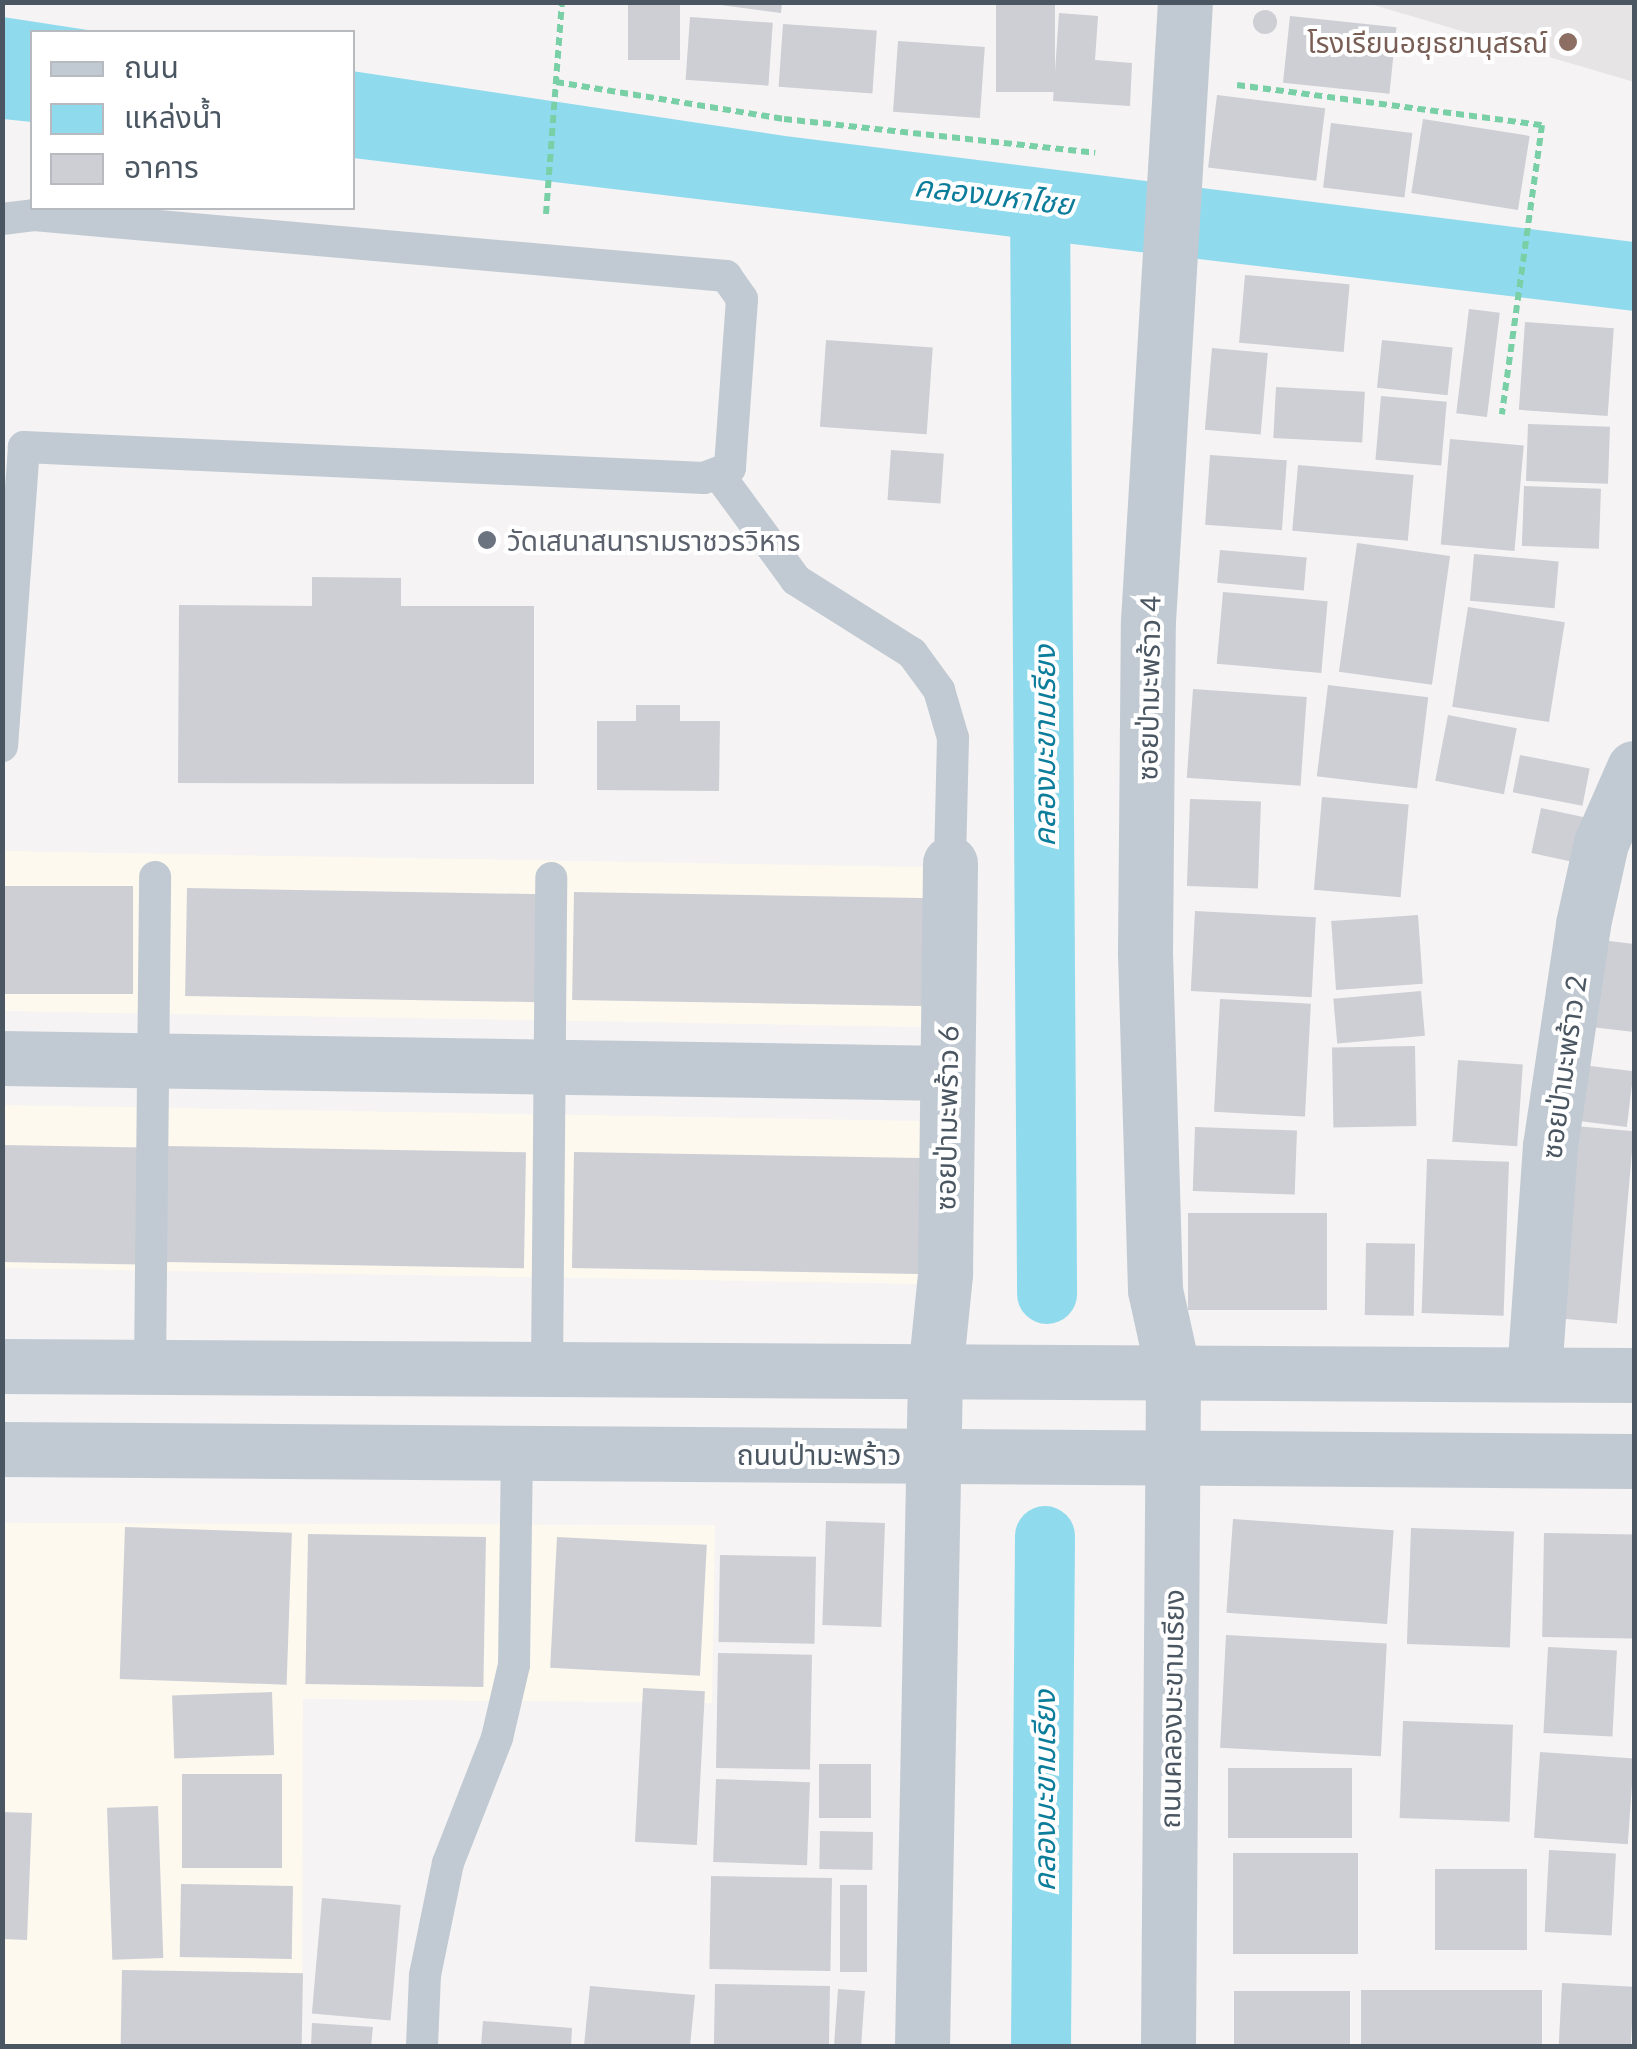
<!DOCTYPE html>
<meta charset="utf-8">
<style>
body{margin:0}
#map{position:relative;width:1637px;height:2049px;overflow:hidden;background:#f5f3f3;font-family:Lato,"Noto Sans Thai",sans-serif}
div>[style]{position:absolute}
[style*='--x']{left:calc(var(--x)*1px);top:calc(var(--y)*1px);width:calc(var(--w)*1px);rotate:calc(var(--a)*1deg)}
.commercial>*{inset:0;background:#fdf9ef;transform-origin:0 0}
.education>*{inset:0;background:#e6e4e5}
.water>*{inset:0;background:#90daee}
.canal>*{height:60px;margin:-30px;padding:0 30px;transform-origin:30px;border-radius:30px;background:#90daee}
.building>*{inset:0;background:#cdcfd5;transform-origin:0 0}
.round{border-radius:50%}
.path>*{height:6px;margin-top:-3px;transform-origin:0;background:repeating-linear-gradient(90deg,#7ad0a6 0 8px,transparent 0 13px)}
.service>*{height:32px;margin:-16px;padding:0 16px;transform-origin:16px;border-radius:16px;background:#c1cad2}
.minor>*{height:55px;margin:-27.5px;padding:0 27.5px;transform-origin:27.5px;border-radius:27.5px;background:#c1cad2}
.tertiary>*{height:55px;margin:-27.5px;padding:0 27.5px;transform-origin:27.5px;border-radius:27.5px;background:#c1cad2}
.dots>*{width:28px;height:28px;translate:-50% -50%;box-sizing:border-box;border:5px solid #fff;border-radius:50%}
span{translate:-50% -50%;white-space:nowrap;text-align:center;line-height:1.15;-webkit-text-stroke:8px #fff;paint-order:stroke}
.education-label{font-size:28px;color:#785e54}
.right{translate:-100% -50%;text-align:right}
.worship-label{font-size:28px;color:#5b616d}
.left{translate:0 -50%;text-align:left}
.street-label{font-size:28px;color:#4a5661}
.water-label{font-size:30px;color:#0c7c9b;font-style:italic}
.frame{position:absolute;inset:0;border:5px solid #4a5661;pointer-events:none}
.legend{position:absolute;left:30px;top:30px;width:325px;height:180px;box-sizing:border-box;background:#fff;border:2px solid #b7bbc0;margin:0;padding:12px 18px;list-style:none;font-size:30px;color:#4a5661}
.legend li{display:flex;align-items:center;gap:20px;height:50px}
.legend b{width:50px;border:2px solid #b7bbc0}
</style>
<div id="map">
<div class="commercial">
<div style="left:3px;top:851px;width:938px;height:160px;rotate:1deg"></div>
<div style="left:3px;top:1105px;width:933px;height:163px;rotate:1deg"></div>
<div style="clip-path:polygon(3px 1523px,715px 1525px,712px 1703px,303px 1699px,302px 2046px,3px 2046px)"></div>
</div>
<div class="education">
<div style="clip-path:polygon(1367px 3px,1634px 3px,1634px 82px)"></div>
</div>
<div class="water">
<div style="clip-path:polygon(3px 17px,101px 32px,32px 32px,32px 122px,3px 119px)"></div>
<div style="clip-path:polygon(352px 71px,785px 136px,1634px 242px,1634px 311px,353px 158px)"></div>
</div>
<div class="canal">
<div style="--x:1040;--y:199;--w:1095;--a:89.63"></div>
<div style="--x:1041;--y:2046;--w:510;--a:-89.55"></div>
</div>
<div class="building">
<div style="left:628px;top:2px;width:52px;height:58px"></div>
<div style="clip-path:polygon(698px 2px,782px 2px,781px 13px)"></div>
<div style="left:996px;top:2px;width:59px;height:90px"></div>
<div class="round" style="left:1253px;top:10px;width:24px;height:24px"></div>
<div style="clip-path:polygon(1059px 13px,1098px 16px,1095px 60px,1132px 63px,1130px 106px,1053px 101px)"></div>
<div style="left:1290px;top:16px;width:107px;height:67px;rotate:6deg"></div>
<div style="left:690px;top:17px;width:83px;height:63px;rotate:4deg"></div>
<div style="left:783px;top:24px;width:94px;height:63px;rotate:4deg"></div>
<div style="left:898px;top:41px;width:87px;height:71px;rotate:4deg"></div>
<div style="left:1217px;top:95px;width:109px;height:73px;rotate:7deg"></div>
<div style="left:1423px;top:119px;width:108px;height:75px;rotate:9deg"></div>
<div style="left:1331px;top:123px;width:82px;height:65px;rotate:7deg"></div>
<div style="left:1245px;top:275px;width:105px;height:68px;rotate:5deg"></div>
<div style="left:1469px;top:309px;width:31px;height:105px;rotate:7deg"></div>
<div style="left:1525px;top:322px;width:89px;height:88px;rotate:4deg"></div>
<div style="left:826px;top:340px;width:107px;height:87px;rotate:4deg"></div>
<div style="left:1382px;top:340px;width:71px;height:48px;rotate:6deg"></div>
<div style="left:1212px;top:348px;width:56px;height:82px;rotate:5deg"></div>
<div style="left:1276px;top:387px;width:89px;height:51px;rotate:3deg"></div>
<div style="left:1381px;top:396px;width:66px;height:64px;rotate:5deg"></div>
<div style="left:1528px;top:424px;width:82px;height:57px;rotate:2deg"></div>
<div style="left:1450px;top:439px;width:74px;height:106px;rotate:5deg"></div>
<div style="left:891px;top:450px;width:53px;height:50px;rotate:4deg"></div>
<div style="left:1210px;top:455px;width:77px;height:70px;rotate:4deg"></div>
<div style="left:1298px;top:465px;width:116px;height:66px;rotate:5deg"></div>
<div style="left:1524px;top:486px;width:77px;height:60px;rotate:2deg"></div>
<div style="left:1357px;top:543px;width:94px;height:130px;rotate:8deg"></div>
<div style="left:1220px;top:550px;width:87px;height:33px;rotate:5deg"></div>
<div style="left:1474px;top:554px;width:85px;height:47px;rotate:5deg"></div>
<div style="clip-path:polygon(312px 577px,401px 578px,401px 606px,534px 606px,534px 784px,178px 783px,179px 605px,312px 606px)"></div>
<div style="left:1223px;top:592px;width:105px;height:72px;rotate:5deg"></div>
<div style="left:1468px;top:607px;width:98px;height:101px;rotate:9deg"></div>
<div style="left:1328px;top:685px;width:101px;height:92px;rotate:7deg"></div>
<div style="left:1193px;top:689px;width:114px;height:89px;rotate:4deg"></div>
<div style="clip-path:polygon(636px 705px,680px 705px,680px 721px,720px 721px,719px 791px,597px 790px,597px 721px,636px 721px)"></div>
<div style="left:1448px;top:715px;width:70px;height:67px;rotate:11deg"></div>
<div style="left:1520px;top:755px;width:71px;height:38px;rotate:11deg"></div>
<div style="left:1322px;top:797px;width:87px;height:93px;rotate:5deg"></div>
<div style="left:1190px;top:799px;width:71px;height:87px;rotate:2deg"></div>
<div style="left:1541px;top:808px;width:55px;height:46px;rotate:12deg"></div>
<div style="left:2px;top:886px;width:131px;height:108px"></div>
<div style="left:187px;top:888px;width:354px;height:108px;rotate:1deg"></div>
<div style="left:574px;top:892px;width:361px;height:108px;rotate:1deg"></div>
<div style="left:1195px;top:911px;width:121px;height:80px;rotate:3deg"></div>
<div style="left:1418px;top:915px;width:69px;height:87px;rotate:86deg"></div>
<div style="clip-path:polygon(1601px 940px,1634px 944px,1634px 1032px,1591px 1027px)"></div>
<div style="left:1421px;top:991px;width:45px;height:88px;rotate:85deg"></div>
<div style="left:1220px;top:999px;width:91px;height:113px;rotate:3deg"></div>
<div style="left:1415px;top:1046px;width:80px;height:83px;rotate:89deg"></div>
<div style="left:1458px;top:1060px;width:65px;height:82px;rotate:4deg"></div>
<div style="left:1582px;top:1065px;width:52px;height:56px;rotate:7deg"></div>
<div style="left:1575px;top:1126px;width:59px;height:193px;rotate:5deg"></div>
<div style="left:1195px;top:1127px;width:102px;height:64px;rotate:2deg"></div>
<div style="left:2px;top:1145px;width:139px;height:117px;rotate:1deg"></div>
<div style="left:167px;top:1146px;width:359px;height:116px;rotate:1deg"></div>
<div style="left:574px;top:1152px;width:360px;height:116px;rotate:1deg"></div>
<div style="left:1427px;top:1159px;width:82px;height:154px;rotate:2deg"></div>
<div style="left:1188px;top:1213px;width:139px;height:97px"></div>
<div style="left:1366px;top:1243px;width:49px;height:72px;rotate:1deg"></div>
<div style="left:1233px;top:1519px;width:161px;height:94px;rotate:4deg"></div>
<div style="left:826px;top:1521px;width:59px;height:104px;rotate:2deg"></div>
<div style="left:125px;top:1527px;width:167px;height:152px;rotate:2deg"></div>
<div style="left:1411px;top:1528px;width:103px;height:116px;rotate:2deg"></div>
<div style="left:1544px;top:1533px;width:90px;height:104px;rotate:1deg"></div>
<div style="left:308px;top:1534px;width:178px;height:150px;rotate:1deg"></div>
<div style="left:557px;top:1537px;width:150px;height:131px;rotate:3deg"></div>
<div style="left:720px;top:1555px;width:96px;height:87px;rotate:1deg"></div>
<div style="left:1226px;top:1635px;width:161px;height:113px;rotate:3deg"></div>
<div style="left:1548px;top:1647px;width:69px;height:86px;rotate:3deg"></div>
<div style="left:718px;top:1653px;width:94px;height:115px;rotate:1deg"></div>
<div style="left:643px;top:1688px;width:62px;height:154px;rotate:3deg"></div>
<div style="left:272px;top:1692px;width:63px;height:100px;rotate:88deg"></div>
<div style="left:1403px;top:1721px;width:110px;height:97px;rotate:2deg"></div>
<div style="left:1540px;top:1752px;width:94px;height:86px;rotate:4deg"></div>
<div style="left:819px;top:1764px;width:52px;height:54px"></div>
<div style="left:1228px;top:1768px;width:124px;height:70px"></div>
<div style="left:182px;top:1774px;width:100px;height:94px"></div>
<div style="left:716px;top:1779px;width:94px;height:83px;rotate:2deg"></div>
<div style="left:158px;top:1806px;width:152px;height:51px;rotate:88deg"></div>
<div style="clip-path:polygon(2px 1812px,32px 1813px,27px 1940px,2px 1939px)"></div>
<div style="left:820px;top:1831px;width:53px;height:38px;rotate:1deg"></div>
<div style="left:1549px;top:1850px;width:67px;height:82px;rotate:3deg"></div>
<div style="left:1233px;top:1853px;width:125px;height:101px"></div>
<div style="left:1435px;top:1869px;width:92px;height:81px"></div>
<div style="left:711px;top:1876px;width:121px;height:93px;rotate:1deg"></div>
<div style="left:181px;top:1884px;width:112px;height:73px;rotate:1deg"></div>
<div style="left:840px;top:1885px;width:27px;height:87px"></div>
<div style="left:322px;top:1898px;width:79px;height:116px;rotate:5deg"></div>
<div style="left:122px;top:1970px;width:181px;height:76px;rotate:1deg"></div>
<div style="left:1562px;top:1983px;width:72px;height:63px;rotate:3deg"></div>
<div style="left:715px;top:1984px;width:115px;height:62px;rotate:1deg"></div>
<div style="clip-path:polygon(590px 1986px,695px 1995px,690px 2046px,584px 2046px)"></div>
<div style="left:838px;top:1989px;width:27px;height:57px;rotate:4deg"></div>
<div style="left:1361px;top:1990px;width:181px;height:56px"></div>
<div style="left:1234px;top:1991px;width:116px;height:55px"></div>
<div style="clip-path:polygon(483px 2021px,572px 2028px,571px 2046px,481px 2046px)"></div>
<div style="clip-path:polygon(312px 2023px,373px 2027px,371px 2046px,311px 2046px)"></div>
</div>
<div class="path">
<div style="--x:556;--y:82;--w:231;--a:9.2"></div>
<div style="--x:784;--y:119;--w:313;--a:6.2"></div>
<div style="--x:1237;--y:85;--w:308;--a:7.5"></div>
<div style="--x:1542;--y:125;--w:292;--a:97.9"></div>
<div style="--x:546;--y:214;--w:213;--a:-85.7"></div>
</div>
<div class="service">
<div style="--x:2;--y:219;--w:32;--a:-7"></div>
<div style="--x:34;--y:215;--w:695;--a:5.04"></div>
<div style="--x:726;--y:276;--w:28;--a:55"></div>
<div style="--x:742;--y:299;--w:169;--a:94.1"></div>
<div style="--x:730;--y:468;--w:28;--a:159"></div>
<div style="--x:704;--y:478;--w:681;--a:-177.39"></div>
<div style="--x:24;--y:447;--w:300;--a:94.2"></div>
<div style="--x:719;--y:475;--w:130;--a:53.7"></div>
<div style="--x:796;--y:580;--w:137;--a:32.2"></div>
<div style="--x:912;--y:653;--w:46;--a:53.9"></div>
<div style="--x:939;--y:690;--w:50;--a:73.7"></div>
<div style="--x:953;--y:738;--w:125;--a:91.4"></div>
<div style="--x:150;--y:1367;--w:490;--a:-89.4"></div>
<div style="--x:547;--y:1370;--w:492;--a:-89.5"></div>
<div style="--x:422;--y:2046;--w:71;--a:-87.6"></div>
<div style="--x:425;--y:1975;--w:114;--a:-78.4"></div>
<div style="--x:448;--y:1863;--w:134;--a:-68.6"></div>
<div style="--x:497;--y:1738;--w:75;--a:-76.9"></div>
<div style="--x:514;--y:1665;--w:213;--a:-89.2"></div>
</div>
<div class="minor">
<div style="--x:2;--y:1058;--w:944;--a:0.91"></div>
<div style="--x:1173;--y:1372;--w:84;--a:-102.4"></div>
<div style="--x:1155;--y:1290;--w:339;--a:-91.7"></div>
<div style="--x:1145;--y:951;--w:330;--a:-89.5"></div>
<div style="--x:1148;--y:621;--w:620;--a:-86.58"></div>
<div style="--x:935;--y:1373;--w:100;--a:-84.2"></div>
<div style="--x:945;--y:1274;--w:411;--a:-89.3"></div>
<div style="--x:1534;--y:1374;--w:229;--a:-86"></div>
<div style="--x:1550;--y:1146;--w:224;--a:-81.5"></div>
<div style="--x:1583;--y:924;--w:83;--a:-77.5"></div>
<div style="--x:1601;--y:843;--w:82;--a:-66.3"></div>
</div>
<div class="tertiary">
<div style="--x:2;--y:1366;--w:1632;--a:0.32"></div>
<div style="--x:2;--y:1449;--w:1632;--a:0.42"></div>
<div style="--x:922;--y:2046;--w:673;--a:-88.89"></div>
<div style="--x:1168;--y:2046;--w:674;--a:-89.57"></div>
</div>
<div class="dots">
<div style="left:1568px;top:42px;background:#8d6e63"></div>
<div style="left:487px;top:540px;background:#6b7280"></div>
</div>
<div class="education-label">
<span class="right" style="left:1548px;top:42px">โรงเรียนอยุธยานุสรณ์</span>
</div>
<div class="worship-label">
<span class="left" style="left:507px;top:540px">วัดเสนาสนารามราชวรวิหาร</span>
</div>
<div class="street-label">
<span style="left:1148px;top:688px;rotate:-89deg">ซอยป่ามะพร้าว 4</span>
<span style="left:1563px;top:1067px;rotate:-82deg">ซอยป่ามะพร้าว 2</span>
<span style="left:946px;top:1118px;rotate:-89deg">ซอยป่ามะพร้าว 6</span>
<span style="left:819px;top:1454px">ถนนป่ามะพร้าว</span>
<span style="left:1171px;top:1709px;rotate:-89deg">ถนนคลองมะขามเรียง</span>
</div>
<div class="water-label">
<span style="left:994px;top:194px;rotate:7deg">คลองมหาไชย</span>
<span style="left:1043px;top:746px;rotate:-90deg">คลองมะขามเรียง</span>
<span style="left:1043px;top:1791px;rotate:-90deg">คลองมะขามเรียง</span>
</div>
<div class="frame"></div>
<ul class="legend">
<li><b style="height:12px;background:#c1cad2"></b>ถนน</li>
<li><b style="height:28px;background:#90daee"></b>แหล่งน้ำ</li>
<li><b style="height:28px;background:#cdcfd5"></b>อาคาร</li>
</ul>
</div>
